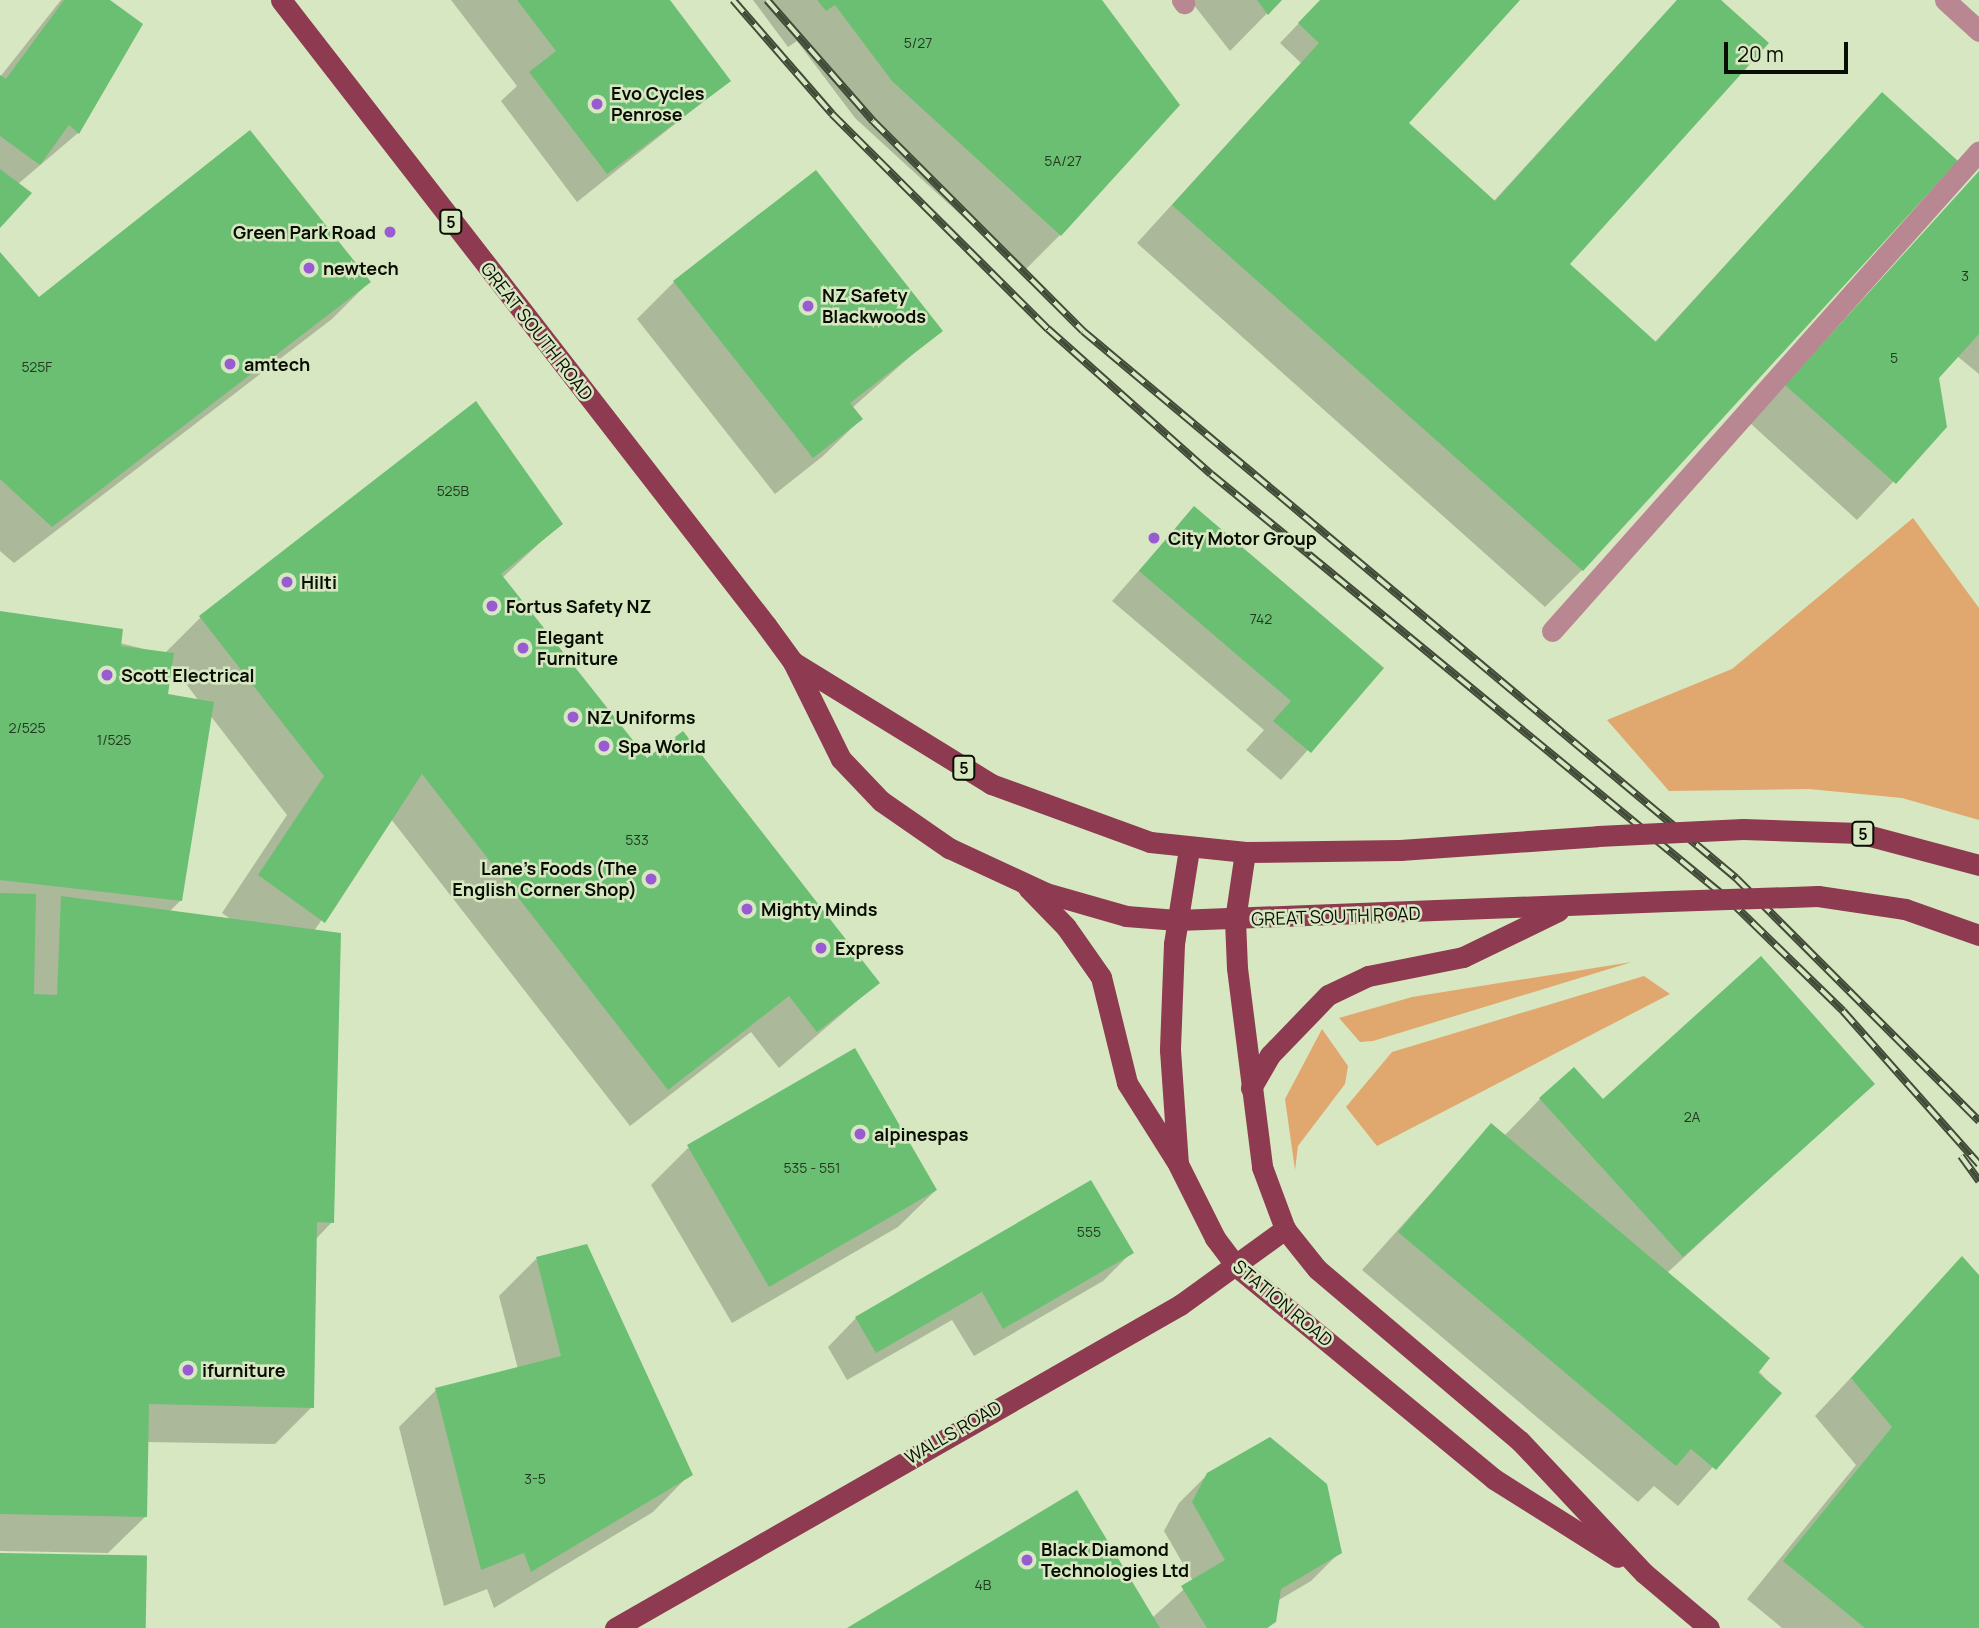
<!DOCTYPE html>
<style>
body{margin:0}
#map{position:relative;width:1979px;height:1628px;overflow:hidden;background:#d7e7c1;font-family:Manrope,sans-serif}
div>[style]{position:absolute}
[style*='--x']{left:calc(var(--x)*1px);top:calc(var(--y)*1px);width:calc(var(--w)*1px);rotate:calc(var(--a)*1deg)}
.green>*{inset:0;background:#e0a86f}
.shadow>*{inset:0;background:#0003}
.building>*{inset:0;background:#6bbf73;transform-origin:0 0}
.minor>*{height:21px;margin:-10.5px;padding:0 10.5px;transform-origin:10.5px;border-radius:10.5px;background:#b88791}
.major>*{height:21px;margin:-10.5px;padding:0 10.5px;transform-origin:10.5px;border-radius:10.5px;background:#8e3a50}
.rail>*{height:8px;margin-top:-4px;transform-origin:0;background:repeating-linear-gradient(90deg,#d7e7c1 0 16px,#424a38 0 32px);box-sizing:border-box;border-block:2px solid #424a38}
.major-bridge>*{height:21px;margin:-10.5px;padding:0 10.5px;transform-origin:10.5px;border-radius:10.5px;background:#8e3a50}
.dots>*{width:19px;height:19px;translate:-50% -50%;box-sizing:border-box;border:4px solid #d7e7c1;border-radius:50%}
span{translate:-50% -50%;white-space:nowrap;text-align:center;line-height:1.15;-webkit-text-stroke:5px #d7e7c1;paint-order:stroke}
.number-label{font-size:14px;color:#223a1f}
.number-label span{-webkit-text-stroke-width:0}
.shield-label span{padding:2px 5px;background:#d7e7c1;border:2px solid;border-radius:5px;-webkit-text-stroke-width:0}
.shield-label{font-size:16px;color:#090e03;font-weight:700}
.poi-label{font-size:18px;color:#090e03;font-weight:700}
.left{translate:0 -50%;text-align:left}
.right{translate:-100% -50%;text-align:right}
.street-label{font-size:18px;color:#090e03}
.scale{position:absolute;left:1724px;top:42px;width:124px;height:32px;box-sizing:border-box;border:4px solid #090e03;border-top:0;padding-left:9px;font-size:21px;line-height:24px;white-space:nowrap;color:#090e03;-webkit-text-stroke:5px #d7e7c1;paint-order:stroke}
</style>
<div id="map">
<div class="green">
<div style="clip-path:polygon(1913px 518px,1979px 608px,1979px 820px,1902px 798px,1809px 789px,1669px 791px,1607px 720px,1732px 669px)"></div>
<div style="clip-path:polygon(1632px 962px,1373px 1041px,1360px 1042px,1339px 1018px,1412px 997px)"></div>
<div style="clip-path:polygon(1644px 976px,1670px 994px,1377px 1146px,1346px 1107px,1392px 1052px)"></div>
<div style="clip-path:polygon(1322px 1029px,1348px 1066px,1345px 1084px,1298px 1146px,1295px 1170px,1285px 1099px)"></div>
</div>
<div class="shadow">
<div style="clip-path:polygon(61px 0,107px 0,141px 24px,78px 133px,18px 184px,0 225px,0 77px)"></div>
<div style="clip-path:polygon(451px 0,668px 0,729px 81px,577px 202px,501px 101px,517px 86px)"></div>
<div style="clip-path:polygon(753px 0,1100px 0,1060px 235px,1023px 272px,855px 118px,797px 41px,788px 47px)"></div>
<div style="clip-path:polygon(1190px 0,1280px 0,1230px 51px)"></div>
<div style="clip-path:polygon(1321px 0,1517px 0,1406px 123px,1493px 202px,1677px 0,1718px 0,1567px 264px,1654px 343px,1882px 94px,1582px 570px,1545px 607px,1137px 243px,1301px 63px,1280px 43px)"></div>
<div style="clip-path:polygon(1979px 172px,1979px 374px,1957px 356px,1937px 378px,1946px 426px,1857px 520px,1750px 423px)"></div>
<div style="clip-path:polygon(0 255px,38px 300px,369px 282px,332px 319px,14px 563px,0 551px)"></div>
<div style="clip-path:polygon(674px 282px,940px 330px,852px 408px,861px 419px,823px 456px,775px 494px,637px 319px)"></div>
<div style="clip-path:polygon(1194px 508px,1381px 668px,1281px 780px,1246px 750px,1264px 730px,1112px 601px)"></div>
<div style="clip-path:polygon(evenodd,560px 524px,502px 578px,647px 761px,878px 983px,779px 1068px,751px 1032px,630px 1126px,391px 819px,314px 931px,332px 1222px,315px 1240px,312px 1407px,275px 1444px,147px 1442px,146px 1516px,108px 1553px,0 1551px,0 613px,164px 654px,201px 617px,560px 524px,171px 664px,199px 701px,166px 699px,171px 664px,560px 524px,210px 715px,287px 815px,222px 913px,232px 920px,169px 912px,181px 900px,210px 715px)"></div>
<div style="clip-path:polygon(1872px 1084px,1667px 1273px,1779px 1393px,1678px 1506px,1654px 1486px,1638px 1502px,1362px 1270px,1492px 1125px,1504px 1136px,1540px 1099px,1603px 1102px)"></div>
<div style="clip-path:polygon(688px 1148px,936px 1190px,898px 1227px,732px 1323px,651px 1185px)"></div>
<div style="clip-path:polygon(1131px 1253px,1103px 1281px,974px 1356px,952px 1320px,847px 1380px,828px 1347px,856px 1318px)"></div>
<div style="clip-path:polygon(536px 1259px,690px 1474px,653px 1512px,494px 1608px,487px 1589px,444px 1606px,399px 1427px,436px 1390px,518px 1369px,499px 1296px)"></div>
<div style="clip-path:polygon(1962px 1259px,1979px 1278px,1979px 1628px,1782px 1628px,1747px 1599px,1856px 1465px,1815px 1416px)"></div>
<div style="clip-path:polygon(1208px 1474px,1340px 1552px,1311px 1581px,1277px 1601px,1268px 1628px,850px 1628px,1152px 1618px,1193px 1581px,1164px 1531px,1179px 1503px)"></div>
</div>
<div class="building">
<div style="clip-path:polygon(64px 0,110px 0,143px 24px,79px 134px,69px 125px,40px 165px,0 136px,0 75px,6px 79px)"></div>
<div style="clip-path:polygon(517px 0,670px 0,731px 81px,607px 174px,529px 72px,556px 51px)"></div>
<div style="clip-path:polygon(817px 0,1102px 0,1180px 105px,1061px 236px,892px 81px,835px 5px,826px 11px)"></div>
<div style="clip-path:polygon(1257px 0,1282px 0,1268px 15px)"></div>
<div style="clip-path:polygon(1320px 0,1520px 0,1409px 123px,1495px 201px,1677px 0,1721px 0,1769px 43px,1570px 264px,1656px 342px,1882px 92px,1958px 161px,1583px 571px,1172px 205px,1319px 43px,1298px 23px)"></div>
<div style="clip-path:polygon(250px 130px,371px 282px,52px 527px,0 479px,0 252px,39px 297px)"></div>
<div style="clip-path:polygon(0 169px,32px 193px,0 228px)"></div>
<div style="clip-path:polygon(816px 170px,943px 331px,850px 403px,863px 419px,813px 458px,673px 281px)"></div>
<div style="clip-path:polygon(1979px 171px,1979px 334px,1939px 378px,1947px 427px,1896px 484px,1785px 385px)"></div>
<div style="clip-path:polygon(476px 401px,563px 524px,501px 574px,647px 758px,683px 731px,880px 983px,817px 1032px,789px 996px,668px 1090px,422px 774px,325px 923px,258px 875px,324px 776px,199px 616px)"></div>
<div style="clip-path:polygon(1194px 506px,1384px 668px,1311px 753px,1273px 721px,1291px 701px,1139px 571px)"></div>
<div style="clip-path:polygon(0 611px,123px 629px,121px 646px,174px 653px,168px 694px,214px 702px,182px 901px,0 880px)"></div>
<div style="clip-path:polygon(0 893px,36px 894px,34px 994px,57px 995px,61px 896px,341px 933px,334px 1223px,317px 1222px,314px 1408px,149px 1404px,147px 1517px,0 1514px)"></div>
<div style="clip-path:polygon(1761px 956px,1875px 1084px,1683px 1257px,1539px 1098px,1574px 1067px,1603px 1099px)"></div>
<div style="left:855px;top:1048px;width:164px;height:194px;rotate:60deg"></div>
<div style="clip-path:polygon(1491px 1123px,1770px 1358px,1758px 1373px,1782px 1393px,1716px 1470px,1691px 1449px,1676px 1466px,1398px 1232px)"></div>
<div style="clip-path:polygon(1091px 1180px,1134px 1253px,1003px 1329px,982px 1292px,876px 1353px,855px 1317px)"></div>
<div style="clip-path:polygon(587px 1244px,693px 1475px,531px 1572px,524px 1553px,481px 1570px,435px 1388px,561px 1356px,536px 1257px)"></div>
<div style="clip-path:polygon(1962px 1256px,1979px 1275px,1979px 1628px,1865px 1628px,1783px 1561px,1892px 1427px,1851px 1378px)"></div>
<div style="clip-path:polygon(1270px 1437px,1327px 1484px,1342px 1553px,1281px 1589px,1276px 1622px,1267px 1628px,1207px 1628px,1181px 1586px,1225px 1560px,1192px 1502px,1207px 1473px)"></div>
<div style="clip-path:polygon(1077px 1490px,1160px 1628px,847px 1628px)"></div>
<div style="left:0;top:1553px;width:147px;height:75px;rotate:1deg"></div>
</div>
<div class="minor">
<div style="--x:1182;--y:0;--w:4;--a:56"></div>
<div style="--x:1945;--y:0;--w:46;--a:42.4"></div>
<div style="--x:1552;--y:631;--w:642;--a:-48.34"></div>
</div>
<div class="major">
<div style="--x:281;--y:0;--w:791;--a:52.19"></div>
<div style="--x:766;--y:625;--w:46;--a:53.9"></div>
<div style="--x:793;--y:662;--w:108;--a:63.7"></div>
<div style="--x:841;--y:759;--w:58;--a:46.4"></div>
<div style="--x:881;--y:801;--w:83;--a:34.7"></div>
<div style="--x:949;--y:848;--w:107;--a:24.9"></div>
<div style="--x:1046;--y:893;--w:83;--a:16"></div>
<div style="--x:1126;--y:916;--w:51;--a:4.5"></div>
<div style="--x:1177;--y:920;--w:492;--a:-2.2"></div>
<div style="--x:793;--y:662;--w:233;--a:31.6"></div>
<div style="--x:991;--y:784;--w:169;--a:20"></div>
<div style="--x:1150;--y:842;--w:96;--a:6"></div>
<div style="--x:1245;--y:852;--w:155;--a:-0.7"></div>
<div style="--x:1400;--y:850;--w:198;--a:-4"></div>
<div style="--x:1743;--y:829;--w:116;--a:2"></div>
<div style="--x:1859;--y:833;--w:124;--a:14.9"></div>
<div style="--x:1189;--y:849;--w:96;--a:99"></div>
<div style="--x:1174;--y:944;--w:106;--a:92.2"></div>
<div style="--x:1170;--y:1050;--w:114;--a:86"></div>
<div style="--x:1178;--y:1164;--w:83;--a:63.4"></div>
<div style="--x:1215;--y:1238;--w:36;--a:53"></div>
<div style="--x:1237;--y:1267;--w:333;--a:39.5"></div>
<div style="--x:1494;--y:1479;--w:146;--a:32.2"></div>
<div style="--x:1245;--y:852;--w:69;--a:98.4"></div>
<div style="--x:1235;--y:920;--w:48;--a:87.6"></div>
<div style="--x:1237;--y:968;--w:201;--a:82.8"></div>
<div style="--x:1262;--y:1167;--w:66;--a:69.6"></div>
<div style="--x:1285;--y:1229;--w:51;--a:51.3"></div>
<div style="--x:1317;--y:1269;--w:266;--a:40.3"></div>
<div style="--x:1520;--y:1441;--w:181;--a:46.8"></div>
<div style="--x:1644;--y:1573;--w:85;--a:40.2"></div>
<div style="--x:1028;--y:888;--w:54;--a:45.7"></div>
<div style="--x:1066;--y:927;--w:61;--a:55"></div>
<div style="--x:1101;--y:977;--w:109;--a:76.2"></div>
<div style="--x:1127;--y:1083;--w:93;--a:57.7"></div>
<div style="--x:1818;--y:896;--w:88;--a:8.5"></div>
<div style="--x:1905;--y:909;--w:78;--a:19.4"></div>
<div style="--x:1251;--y:1088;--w:38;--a:-60"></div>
<div style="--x:1270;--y:1055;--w:83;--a:-46"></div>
<div style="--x:1328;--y:995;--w:44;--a:-25.4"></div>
<div style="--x:1368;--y:976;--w:97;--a:-11.3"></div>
<div style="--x:1463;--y:957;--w:106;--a:-25.8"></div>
<div style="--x:615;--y:1628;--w:651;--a:-29.76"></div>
<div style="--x:1180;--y:1305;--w:130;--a:-35.9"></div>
</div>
<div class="rail">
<div style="--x:733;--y:0;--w:151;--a:49"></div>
<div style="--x:832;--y:114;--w:305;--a:44.9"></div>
<div style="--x:1048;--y:329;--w:218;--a:41.7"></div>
<div style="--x:1211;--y:474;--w:671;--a:39.43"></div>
<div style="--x:1729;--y:900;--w:159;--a:44.2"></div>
<div style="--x:1843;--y:1011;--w:205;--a:48.4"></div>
<div style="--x:767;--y:0;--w:161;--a:48.8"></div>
<div style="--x:873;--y:121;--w:297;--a:45"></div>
<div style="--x:1083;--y:331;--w:852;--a:39.95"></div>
<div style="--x:1736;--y:878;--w:344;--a:45"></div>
<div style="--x:1961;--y:1156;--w:31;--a:54"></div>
</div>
<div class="major-bridge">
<div style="--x:1598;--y:836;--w:145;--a:-2.8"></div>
<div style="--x:1669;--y:901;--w:149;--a:-1.9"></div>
</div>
<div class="dots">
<div style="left:597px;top:104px;background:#995bd1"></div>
<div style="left:390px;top:232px;background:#995bd1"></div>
<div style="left:309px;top:268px;background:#995bd1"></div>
<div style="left:808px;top:306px;background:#995bd1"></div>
<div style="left:230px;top:364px;background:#995bd1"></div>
<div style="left:1154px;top:538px;background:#995bd1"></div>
<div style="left:287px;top:582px;background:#995bd1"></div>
<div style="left:492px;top:606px;background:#995bd1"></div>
<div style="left:523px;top:648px;background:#995bd1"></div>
<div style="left:107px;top:675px;background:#995bd1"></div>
<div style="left:573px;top:717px;background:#995bd1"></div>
<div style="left:604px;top:746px;background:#995bd1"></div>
<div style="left:651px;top:879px;background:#995bd1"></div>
<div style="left:747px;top:909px;background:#995bd1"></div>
<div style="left:821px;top:948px;background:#995bd1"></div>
<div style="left:860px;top:1134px;background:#995bd1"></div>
<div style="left:188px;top:1370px;background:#995bd1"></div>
<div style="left:1027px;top:1560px;background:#995bd1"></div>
</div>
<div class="number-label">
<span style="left:918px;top:43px">5/27</span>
<span style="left:1063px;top:161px">5A/27</span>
<span style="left:1965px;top:276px">3</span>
<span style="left:1894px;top:358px">5</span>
<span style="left:37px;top:367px">525F</span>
<span style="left:453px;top:491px">525B</span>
<span style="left:1261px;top:619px">742</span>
<span style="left:27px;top:728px">2/525</span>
<span style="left:114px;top:740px">1/525</span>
<span style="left:637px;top:840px">533</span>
<span style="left:1692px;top:1117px">2A</span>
<span style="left:812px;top:1168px">535 - 551</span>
<span style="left:1089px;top:1232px">555</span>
<span style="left:535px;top:1479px">3-5</span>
<span style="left:983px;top:1585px">4B</span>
</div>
<div class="shield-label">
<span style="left:451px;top:222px">5</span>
<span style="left:964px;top:768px">5</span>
<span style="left:1863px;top:834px">5</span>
</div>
<div class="poi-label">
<span class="left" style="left:611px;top:104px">Evo Cycles<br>Penrose</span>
<span class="right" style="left:376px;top:232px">Green Park Road</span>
<span class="left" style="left:323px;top:268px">newtech</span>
<span class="left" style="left:822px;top:306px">NZ Safety<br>Blackwoods</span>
<span class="left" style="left:244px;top:364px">amtech</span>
<span class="left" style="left:1168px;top:538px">City Motor Group</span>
<span class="left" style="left:301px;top:582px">Hilti</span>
<span class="left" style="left:506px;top:606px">Fortus Safety NZ</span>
<span class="left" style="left:537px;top:648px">Elegant<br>Furniture</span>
<span class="left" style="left:121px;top:675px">Scott Electrical</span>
<span class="left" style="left:587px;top:717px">NZ Uniforms</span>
<span class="left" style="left:618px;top:746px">Spa World</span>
<span class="right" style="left:637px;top:879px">Lane's Foods (The<br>English Corner Shop)</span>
<span class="left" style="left:761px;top:909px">Mighty Minds</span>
<span class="left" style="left:835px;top:948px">Express</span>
<span class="left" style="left:874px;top:1134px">alpinespas</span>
<span class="left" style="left:202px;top:1370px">ifurniture</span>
<span class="left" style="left:1041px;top:1560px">Black Diamond<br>Technologies Ltd</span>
</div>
<div class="street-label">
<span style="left:537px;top:331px;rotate:52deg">GREAT SOUTH ROAD</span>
<span style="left:1336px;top:916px;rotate:-2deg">GREAT SOUTH ROAD</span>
<span style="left:1283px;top:1303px;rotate:40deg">STATION ROAD</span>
<span style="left:953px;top:1432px;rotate:-30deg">WALLS ROAD</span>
</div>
<div class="scale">20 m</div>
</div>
